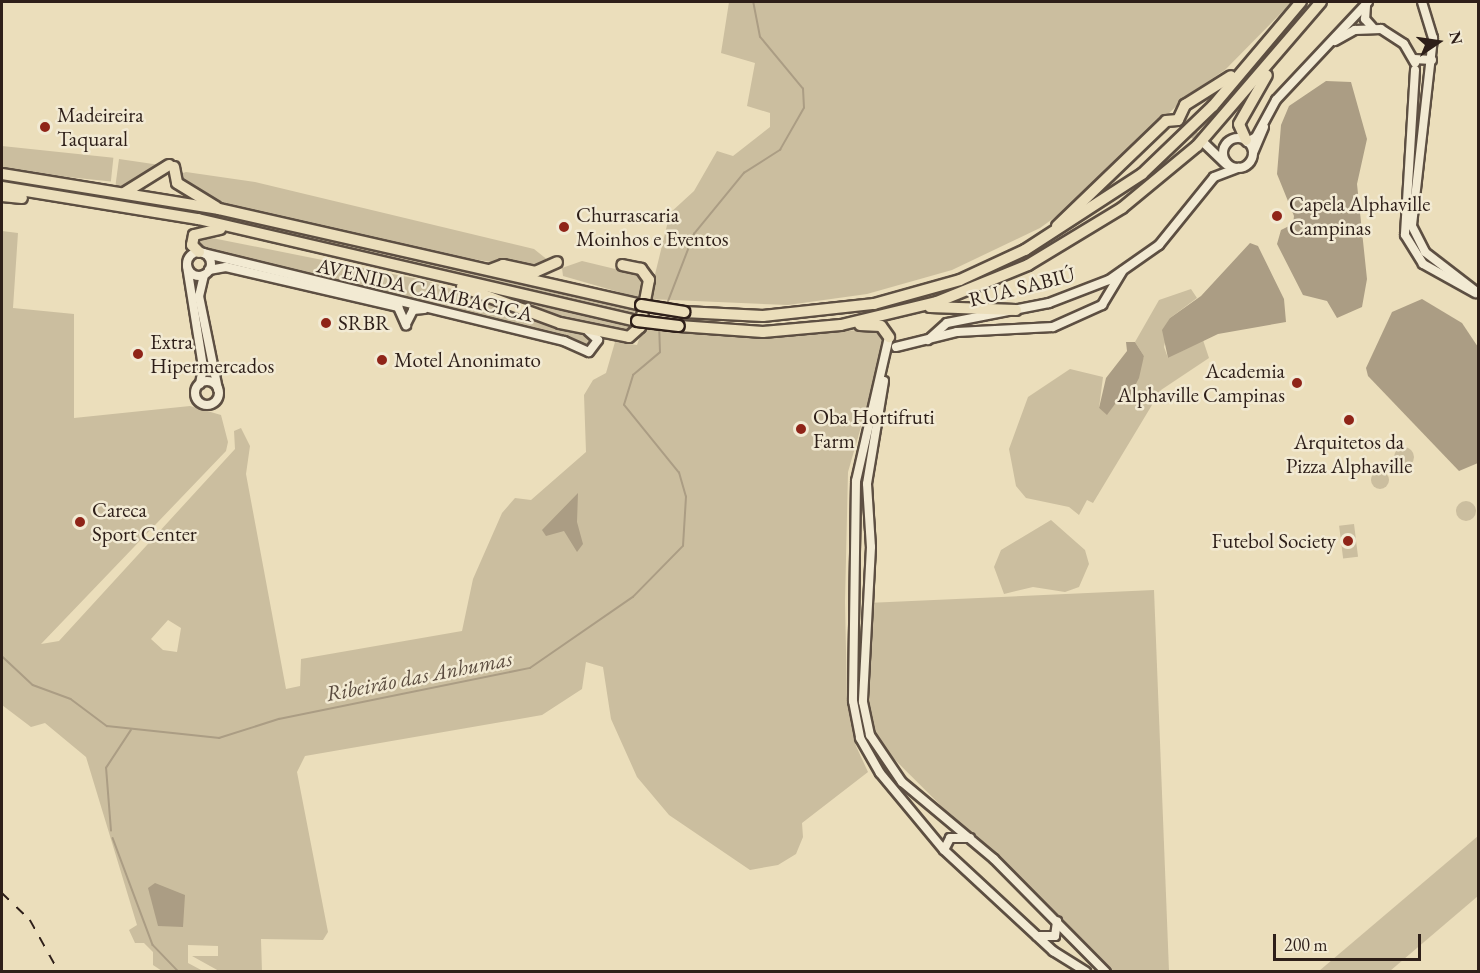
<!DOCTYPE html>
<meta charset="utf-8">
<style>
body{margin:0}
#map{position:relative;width:1480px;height:973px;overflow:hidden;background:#ebdebb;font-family:"EB Garamond",serif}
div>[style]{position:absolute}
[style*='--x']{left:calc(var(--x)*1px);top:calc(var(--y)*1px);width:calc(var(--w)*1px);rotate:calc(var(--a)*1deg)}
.green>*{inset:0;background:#cbbe9f;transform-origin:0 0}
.round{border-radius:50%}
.water>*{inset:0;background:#ab9d84}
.stream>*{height:1.5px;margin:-0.75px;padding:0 0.75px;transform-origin:0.75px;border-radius:0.75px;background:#ab9d84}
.secondary-tunnel>*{height:8px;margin-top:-4px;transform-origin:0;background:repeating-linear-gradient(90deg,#c5b89b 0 8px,transparent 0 12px)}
.roads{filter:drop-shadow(2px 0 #5d4f42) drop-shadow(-2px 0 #5d4f42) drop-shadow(0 2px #5d4f42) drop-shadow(0 -2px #5d4f42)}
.tertiary>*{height:8px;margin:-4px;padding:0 4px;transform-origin:4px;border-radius:4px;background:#f2ead3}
.tertiary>.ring{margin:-4px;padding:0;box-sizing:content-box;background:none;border:8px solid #f2ead3;border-radius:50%}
.secondary>*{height:8px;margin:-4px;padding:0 4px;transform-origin:4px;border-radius:4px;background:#f2ead3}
.secondary>.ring{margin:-4px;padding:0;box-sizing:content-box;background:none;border:8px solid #f2ead3;border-radius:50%}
.motorway>*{height:10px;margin:-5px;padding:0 5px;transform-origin:5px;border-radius:5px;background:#ebdebb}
.rail>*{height:1.5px;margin-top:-0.75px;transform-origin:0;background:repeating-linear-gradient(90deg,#2e1f19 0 10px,transparent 0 20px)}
.bridges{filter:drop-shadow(2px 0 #2e1f19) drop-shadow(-2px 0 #2e1f19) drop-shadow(0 2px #2e1f19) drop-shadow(0 -2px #2e1f19)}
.motorway-bridge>*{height:10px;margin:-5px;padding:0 5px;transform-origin:5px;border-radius:5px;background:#ebdebb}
.dots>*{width:16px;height:16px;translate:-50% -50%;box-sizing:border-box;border:3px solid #f2ead3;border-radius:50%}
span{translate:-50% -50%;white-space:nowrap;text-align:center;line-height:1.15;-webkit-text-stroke:5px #f2ead3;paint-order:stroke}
.poi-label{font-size:21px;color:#2e1f19}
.left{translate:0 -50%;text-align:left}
.right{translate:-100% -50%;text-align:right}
.street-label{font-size:21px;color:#2e1f19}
.water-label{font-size:22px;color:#5a4b3e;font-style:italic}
.frame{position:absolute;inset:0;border:3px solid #2e1f19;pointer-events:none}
.north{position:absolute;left:1408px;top:12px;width:60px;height:60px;-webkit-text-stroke:4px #f2ead3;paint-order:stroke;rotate:77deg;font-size:16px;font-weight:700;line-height:24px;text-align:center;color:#2e1f19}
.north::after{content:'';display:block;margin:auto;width:21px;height:27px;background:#2e1f19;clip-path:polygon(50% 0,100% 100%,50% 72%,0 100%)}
.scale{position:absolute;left:1273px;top:934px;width:148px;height:27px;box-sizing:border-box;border:3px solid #2e1f19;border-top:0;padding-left:8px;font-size:18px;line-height:21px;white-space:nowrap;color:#2e1f19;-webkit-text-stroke:4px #f2ead3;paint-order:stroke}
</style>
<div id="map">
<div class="green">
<div style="clip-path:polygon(729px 2px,1292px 2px,1225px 70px,1189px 94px,1076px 202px,1040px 228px,952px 270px,867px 294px,788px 305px,649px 299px,670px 213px,694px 191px,717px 151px,733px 156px,770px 127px,770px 113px,747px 106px,755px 63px,721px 53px)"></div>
<div style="left:2px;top:146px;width:112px;height:24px;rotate:6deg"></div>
<div style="clip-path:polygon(119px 159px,160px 165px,125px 189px,115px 189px)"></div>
<div style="clip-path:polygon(186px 172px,255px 182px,534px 249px,549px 261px,536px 269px,441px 254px,221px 202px,181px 182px,180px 174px)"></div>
<div style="clip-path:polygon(2px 179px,204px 210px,641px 310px,639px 315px,626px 313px,181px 211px,2px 184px)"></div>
<div style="clip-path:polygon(evenodd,2px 231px,18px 233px,13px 308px,74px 314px,74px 418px,190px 406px,221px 415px,228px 442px,226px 451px,41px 644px,59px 641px,235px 449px,234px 431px,241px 428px,250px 446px,246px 474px,286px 689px,300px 686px,301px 659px,462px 631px,473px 579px,502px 513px,515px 498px,531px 500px,586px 452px,584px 395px,593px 380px,606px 373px,615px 342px,637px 345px,643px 328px,745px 337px,877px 329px,886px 340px,848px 472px,845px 602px,847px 699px,856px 746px,868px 772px,802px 823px,803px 837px,796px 854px,778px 865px,750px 870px,669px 815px,637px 777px,611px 719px,603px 667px,586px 662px,582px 689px,542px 715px,305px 756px,297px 772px,328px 932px,323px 940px,261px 939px,262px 972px,219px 971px,192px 956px,218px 956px,218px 946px,188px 945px,188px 963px,203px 971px,162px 971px,153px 965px,153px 952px,144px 943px,135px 943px,129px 930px,137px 925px,86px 757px,45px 723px,31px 727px,2px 705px,2px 231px,168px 620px,181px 628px,177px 652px,163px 650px,151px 639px,168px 620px)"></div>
<div style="clip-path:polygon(197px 235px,428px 281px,595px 337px,592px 348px,195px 249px)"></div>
<div style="clip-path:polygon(582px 261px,640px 275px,643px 299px,563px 276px,562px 268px)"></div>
<div style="clip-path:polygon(1191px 289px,1197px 298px,1170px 318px,1164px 347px,1168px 358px,1203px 340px,1209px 358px,1161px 390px,1093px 503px,1087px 500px,1079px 515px,1069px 507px,1026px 498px,1016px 486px,1009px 449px,1028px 397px,1070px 369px,1103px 377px,1099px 408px,1107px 414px,1138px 373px,1144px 356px,1135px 342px,1159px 300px)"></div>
<div style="clip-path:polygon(502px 297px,623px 324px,637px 328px,631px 332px,561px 321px)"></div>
<div class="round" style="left:1394px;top:447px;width:20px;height:20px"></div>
<div class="round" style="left:1371px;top:471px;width:18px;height:18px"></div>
<div class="round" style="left:1456px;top:501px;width:20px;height:20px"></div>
<div style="clip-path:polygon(1051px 520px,1085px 550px,1089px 564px,1079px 587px,1065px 592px,1033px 587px,1004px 594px,994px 567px,1001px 550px)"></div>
<div style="left:1354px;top:524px;width:33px;height:15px;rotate:83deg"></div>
<div style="clip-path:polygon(1154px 590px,1169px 971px,1107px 971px,870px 735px,867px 603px)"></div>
<div style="clip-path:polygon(1478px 836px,1478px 896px,1390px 971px,1319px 971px)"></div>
</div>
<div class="water">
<div style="clip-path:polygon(1326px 81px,1351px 82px,1367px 139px,1357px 184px,1367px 279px,1362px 307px,1337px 318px,1327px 301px,1303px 295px,1277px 244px,1281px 230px,1293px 224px,1294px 216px,1277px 174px,1281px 125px,1289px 106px)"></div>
<div style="clip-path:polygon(1250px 243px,1258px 246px,1284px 299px,1286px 322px,1218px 334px,1168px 358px,1162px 330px,1170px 318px,1201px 296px)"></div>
<div style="clip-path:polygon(1422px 299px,1462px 323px,1478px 347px,1478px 463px,1459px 471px,1368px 376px,1366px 368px,1392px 312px)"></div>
<div style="clip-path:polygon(1126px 342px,1135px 342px,1144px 356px,1139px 378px,1127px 401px,1118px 400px,1107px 415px,1099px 408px,1106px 378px,1127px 351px)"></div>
<div style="clip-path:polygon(578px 493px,577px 522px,583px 544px,577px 552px,564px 531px,546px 536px,542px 530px)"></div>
<div style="clip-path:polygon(155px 883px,185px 895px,183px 927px,158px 926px,148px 888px)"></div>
</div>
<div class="stream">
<div style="--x:667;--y:304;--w:75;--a:-68.9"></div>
<div style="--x:694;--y:234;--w:79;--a:-50.7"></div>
<div style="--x:744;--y:173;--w:43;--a:-32.6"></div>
<div style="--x:780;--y:150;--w:48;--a:-60.3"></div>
<div style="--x:804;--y:108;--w:19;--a:-93"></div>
<div style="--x:803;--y:89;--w:67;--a:-129.6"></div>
<div style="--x:760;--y:37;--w:36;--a:-101"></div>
<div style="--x:2;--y:656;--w:42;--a:43.1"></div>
<div style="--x:33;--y:685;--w:40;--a:20.2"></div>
<div style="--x:71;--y:699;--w:45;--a:36.9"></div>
<div style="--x:107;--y:726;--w:113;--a:6.1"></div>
<div style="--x:219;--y:738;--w:63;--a:-17.6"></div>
<div style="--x:279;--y:719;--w:256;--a:-11.5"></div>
<div style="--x:530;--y:668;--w:125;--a:-34.6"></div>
<div style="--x:633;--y:597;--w:71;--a:-45.6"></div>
<div style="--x:683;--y:546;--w:49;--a:-86.5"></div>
<div style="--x:686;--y:497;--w:25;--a:-106"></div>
<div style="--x:679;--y:473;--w:87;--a:-129"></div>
<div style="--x:624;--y:405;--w:31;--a:-73"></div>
<div style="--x:633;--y:375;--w:35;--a:-40"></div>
<div style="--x:660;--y:352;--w:24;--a:-92"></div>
<div style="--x:111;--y:831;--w:63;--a:-94.5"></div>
<div style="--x:106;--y:768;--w:45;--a:-56.7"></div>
<div style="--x:113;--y:838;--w:114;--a:69.5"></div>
<div style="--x:153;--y:945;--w:37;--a:46"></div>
</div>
<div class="secondary-tunnel">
<div style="--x:1183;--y:124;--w:29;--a:44"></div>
</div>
<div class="roads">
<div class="tertiary">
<div style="--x:1422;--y:2;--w:38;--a:73"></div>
<div style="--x:1433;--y:38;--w:189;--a:96.4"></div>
<div style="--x:1412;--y:226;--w:29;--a:63"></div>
<div style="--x:1425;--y:252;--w:67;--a:37.7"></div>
<div style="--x:1335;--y:41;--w:23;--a:-29"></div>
<div style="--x:1355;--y:30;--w:26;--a:-2"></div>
<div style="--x:1381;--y:29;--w:27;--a:33"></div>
<div style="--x:1404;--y:44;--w:22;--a:60"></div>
<div style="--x:1414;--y:59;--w:18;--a:3"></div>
<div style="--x:1415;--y:70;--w:165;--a:93.5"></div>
<div style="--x:1405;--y:235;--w:34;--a:58"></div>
<div style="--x:1423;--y:264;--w:60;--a:29.1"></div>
<div class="ring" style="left:187px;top:252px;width:16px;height:16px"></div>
<div style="--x:203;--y:253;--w:372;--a:13.7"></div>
<div style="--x:564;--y:341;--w:27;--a:24"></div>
<div style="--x:589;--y:352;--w:15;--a:-53"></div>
<div style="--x:598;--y:340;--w:13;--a:-138"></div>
<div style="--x:187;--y:266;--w:102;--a:81"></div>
<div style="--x:203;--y:367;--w:17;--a:100"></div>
<div style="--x:209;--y:270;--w:17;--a:-10"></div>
<div style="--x:226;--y:267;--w:177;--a:13.1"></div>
<div style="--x:398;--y:307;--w:20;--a:66"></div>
<div style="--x:204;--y:275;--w:22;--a:103"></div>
<div style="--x:199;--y:296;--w:95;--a:78.5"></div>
<div style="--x:406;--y:324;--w:16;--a:-63"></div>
<div style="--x:413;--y:310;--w:11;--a:-5"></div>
<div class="ring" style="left:195px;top:381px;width:16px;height:16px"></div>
</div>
<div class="secondary">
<div style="--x:1366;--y:6;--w:13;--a:94"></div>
<div style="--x:1365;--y:19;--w:12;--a:48"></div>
<div class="ring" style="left:1223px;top:138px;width:22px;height:22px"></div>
<div style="--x:1247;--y:142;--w:10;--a:-29"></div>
<div style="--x:1256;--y:137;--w:42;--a:-61.6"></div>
<div style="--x:1276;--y:100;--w:134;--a:-46.8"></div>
<div style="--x:1205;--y:144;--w:29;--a:44"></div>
<div style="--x:1253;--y:153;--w:28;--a:-67"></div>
<div style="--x:889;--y:337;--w:148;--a:102.9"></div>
<div style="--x:856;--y:481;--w:220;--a:90.8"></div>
<div style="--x:853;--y:701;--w:38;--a:79"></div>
<div style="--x:860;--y:738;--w:40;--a:60.3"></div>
<div style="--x:880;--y:773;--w:100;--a:50.3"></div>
<div style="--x:944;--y:850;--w:149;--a:42.8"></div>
<div style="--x:1053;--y:951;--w:39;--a:32"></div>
<div style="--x:928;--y:340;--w:25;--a:-42"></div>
<div style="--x:947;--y:323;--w:104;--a:-11.1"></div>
<div style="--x:1049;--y:303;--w:64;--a:-21"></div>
<div style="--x:1109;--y:280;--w:61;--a:-35"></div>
<div style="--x:1159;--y:245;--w:87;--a:-51"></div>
<div style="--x:1214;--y:177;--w:26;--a:-21"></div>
<div style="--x:896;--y:347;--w:63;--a:-13.8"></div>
<div style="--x:957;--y:332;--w:96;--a:-3"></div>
<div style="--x:1053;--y:327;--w:54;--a:-24.2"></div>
<div style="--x:1102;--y:305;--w:39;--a:-59"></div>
<div style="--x:884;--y:381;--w:104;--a:99.4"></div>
<div style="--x:867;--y:484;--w:63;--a:86.4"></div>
<div style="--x:871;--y:547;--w:155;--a:93"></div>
<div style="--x:863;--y:702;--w:34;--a:78"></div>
<div style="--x:870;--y:735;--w:57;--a:55.8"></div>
<div style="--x:902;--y:782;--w:120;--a:39.9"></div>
<div style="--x:994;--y:859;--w:159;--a:45.3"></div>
<div style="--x:944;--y:850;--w:13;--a:-63"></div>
<div style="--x:950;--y:838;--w:20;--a:0"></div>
<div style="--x:1037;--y:936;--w:18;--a:0"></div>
<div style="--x:1055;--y:936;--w:15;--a:-82"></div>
</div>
<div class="motorway">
<div style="--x:1246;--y:140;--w:17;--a:-114"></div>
<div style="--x:1239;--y:124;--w:56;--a:-60.3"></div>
<div style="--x:174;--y:167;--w:16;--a:79"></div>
<div style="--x:177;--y:183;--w:46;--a:31.6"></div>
<div style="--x:2;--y:174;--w:220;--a:9.2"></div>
<div style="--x:219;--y:209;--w:433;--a:12.8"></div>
<div style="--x:2;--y:187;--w:199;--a:9.3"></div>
<div style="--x:198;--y:219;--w:451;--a:13.1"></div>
<div style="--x:124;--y:193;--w:53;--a:-31.9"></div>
<div style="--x:2;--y:196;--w:20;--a:6"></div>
<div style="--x:1057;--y:226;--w:151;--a:-43.9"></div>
<div style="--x:1166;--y:121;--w:12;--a:-5"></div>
<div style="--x:1178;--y:120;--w:17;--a:-65"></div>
<div style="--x:1185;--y:105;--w:54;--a:-32.2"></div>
<div style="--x:199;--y:252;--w:10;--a:-135"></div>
<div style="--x:192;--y:245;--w:10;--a:-79"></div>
<div style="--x:194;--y:235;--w:27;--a:-13"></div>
<div style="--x:490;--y:270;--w:14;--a:-21"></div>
<div style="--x:503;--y:265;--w:33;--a:12"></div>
<div style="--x:535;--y:272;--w:24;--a:-24"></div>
<div style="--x:462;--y:287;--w:104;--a:20.2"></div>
<div style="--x:560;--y:323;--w:70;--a:11.5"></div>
<div style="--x:629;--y:337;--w:15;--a:-42"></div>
<div style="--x:640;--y:327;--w:48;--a:-79.2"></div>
<div style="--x:649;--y:280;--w:14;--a:-126"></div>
<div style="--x:641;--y:269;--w:19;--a:-168"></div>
<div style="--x:930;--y:307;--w:86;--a:2"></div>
<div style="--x:684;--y:312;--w:79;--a:2.9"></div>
<div style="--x:763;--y:316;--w:112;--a:-6.2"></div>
<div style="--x:874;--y:304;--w:89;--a:-15.6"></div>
<div style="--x:960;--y:280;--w:72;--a:-24.8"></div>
<div style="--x:1025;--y:250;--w:140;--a:-33"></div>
<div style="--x:1142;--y:174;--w:98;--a:-43.8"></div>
<div style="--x:1213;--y:106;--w:136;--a:-49.8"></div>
<div style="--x:860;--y:325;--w:21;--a:3"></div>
<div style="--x:881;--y:326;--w:14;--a:54"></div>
<div style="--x:679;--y:326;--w:84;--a:4.1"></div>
<div style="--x:763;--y:332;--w:78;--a:-5.1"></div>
<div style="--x:841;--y:325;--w:99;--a:-13.5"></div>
<div style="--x:937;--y:302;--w:98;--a:-22.1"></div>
<div style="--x:1028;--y:265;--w:110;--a:-31.2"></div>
<div style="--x:1122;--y:208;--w:97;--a:-39.6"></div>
<div style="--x:1197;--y:146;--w:190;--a:-49.3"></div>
</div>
</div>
<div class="rail">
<div style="--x:2;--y:893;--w:39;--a:44"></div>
<div style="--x:30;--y:920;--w:60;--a:60.9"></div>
</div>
<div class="bridges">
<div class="motorway-bridge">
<div style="--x:641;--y:305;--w:44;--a:9.2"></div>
<div style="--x:637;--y:321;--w:42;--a:6.8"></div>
</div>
</div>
<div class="dots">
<div style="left:45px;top:127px;background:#8f2418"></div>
<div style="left:1277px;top:216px;background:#8f2418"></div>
<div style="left:564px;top:227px;background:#8f2418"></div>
<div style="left:326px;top:323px;background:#8f2418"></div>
<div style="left:138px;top:354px;background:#8f2418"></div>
<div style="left:382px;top:360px;background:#8f2418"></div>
<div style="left:1297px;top:383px;background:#8f2418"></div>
<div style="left:1349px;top:420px;background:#8f2418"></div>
<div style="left:801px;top:429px;background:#8f2418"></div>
<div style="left:80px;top:522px;background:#8f2418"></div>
<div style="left:1348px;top:541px;background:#8f2418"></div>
</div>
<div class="poi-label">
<span class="left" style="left:57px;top:127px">Madeireira<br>Taquaral</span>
<span class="left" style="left:1289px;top:216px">Capela Alphaville<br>Campinas</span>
<span class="left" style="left:576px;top:227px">Churrascaria<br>Moinhos e Eventos</span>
<span class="left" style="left:338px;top:323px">SRBR</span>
<span class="left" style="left:150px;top:354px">Extra<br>Hipermercados</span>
<span class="left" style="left:394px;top:360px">Motel Anonimato</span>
<span class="right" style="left:1285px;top:383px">Academia<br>Alphaville Campinas</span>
<span class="left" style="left:813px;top:429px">Oba Hortifruti<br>Farm</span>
<span style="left:1349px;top:454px">Arquitetos da<br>Pizza Alphaville</span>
<span class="left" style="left:92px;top:522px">Careca<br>Sport Center</span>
<span class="right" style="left:1336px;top:541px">Futebol Society</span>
</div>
<div class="street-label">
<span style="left:1022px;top:287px;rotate:-14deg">RUA SABIÚ</span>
<span style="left:425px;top:290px;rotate:13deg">AVENIDA CAMBACICA</span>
</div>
<div class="water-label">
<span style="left:419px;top:676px;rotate:-11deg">Ribeirão das Anhumas</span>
</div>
<div class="frame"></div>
<div class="north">N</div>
<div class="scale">200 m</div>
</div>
